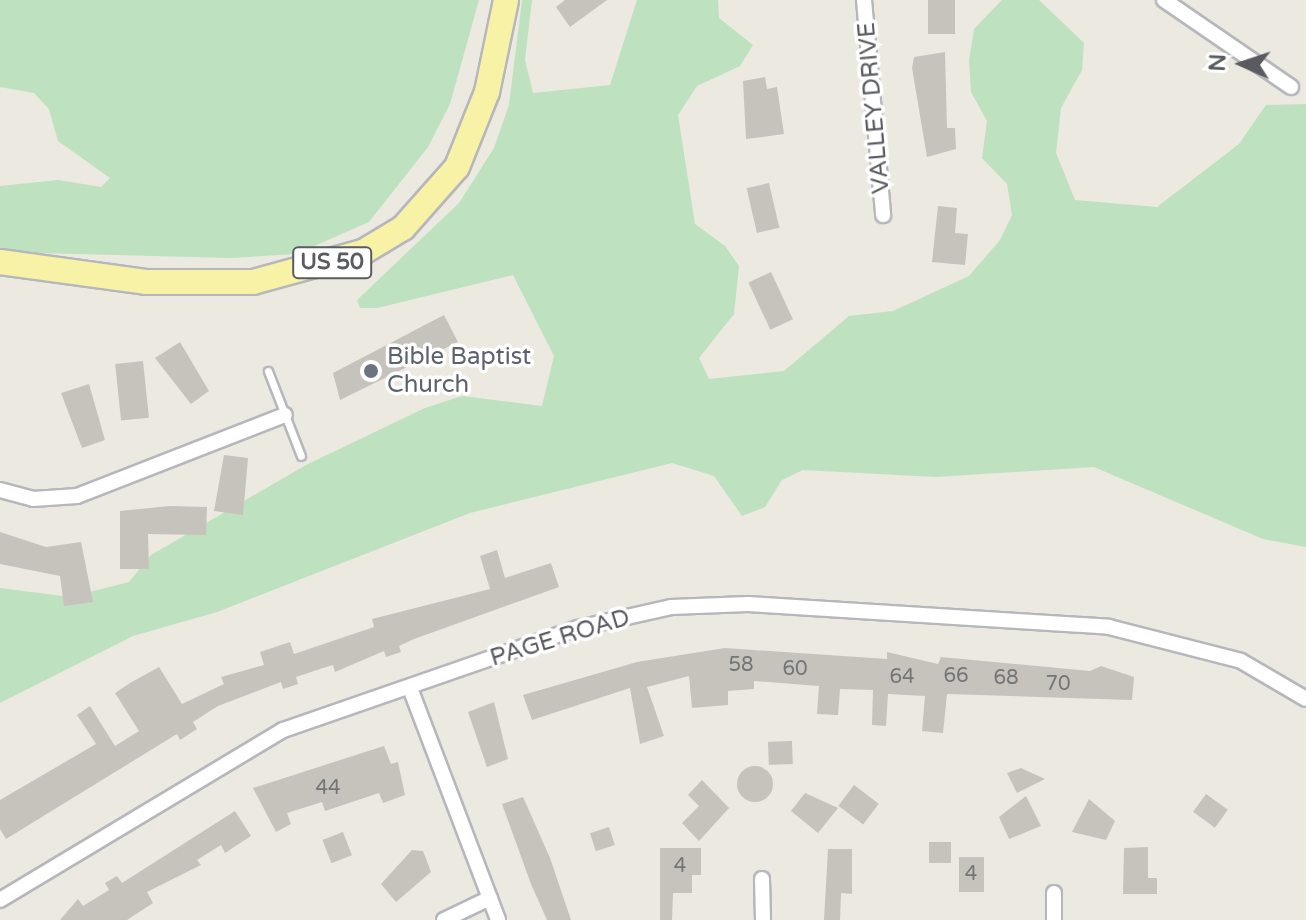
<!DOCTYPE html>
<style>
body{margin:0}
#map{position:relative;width:1306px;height:920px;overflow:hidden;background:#ebe9e0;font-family:"Varela Round",sans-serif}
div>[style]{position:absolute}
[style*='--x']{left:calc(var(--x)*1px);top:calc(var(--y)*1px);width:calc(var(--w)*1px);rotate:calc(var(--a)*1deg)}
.green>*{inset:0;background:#bee1c0}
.building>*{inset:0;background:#c6c3bd;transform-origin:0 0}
.round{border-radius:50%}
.roads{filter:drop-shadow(2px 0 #b6b7bc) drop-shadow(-2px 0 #b6b7bc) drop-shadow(0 2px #b6b7bc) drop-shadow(0 -2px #b6b7bc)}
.service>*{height:7px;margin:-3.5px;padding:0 3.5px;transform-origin:3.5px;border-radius:3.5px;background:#fff}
.minor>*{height:14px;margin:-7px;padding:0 7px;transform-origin:7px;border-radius:7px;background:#fff}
.primary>*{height:24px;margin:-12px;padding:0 12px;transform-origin:12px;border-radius:12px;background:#f8f2a7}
.dots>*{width:22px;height:22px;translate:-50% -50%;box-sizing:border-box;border:4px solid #fff;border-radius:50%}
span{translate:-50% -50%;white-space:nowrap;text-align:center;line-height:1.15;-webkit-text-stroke:7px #fff;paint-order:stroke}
.number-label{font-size:20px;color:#747577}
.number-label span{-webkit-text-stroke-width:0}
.shield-label span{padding:2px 6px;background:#fff;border:2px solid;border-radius:6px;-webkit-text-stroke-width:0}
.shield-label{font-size:22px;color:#595b60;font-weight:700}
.street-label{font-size:24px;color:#595b60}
.worship-label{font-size:24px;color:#5b616d}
.left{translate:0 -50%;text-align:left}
.north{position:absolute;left:1202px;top:24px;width:80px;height:80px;-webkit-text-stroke:6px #fff;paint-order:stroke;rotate:273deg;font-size:22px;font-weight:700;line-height:32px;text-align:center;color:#595b60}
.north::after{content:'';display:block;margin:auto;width:28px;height:36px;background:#595b60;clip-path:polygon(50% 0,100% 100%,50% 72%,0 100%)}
</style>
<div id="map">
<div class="green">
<div style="clip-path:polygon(0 0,479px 0,450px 104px,428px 147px,369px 222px,296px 254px,231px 258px,0 252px,0 186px,58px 180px,101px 187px,110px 178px,58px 141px,49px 109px,34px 93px,0 87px)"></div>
<div style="clip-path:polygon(522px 0,532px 0,525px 60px,533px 93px,610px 85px,637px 0,718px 0,719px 18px,753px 45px,740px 66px,697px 86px,678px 115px,695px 224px,725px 246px,739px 266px,734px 314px,699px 358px,709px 379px,784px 371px,849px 316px,893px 311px,969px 276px,1000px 240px,1012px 215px,1007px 184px,982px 158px,987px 121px,971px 92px,969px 61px,974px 29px,1002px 0,1039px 0,1084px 43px,1082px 70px,1061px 108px,1056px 153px,1075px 200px,1157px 207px,1239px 144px,1266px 105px,1306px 104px,1306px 547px,1263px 539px,1094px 467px,936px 477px,803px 470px,782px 480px,765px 507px,742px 516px,714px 476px,672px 463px,470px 513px,217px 612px,133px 636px,0 703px,0 588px,70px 597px,129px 582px,151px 555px,306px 465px,425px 408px,462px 396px,542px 406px,554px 356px,513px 275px,377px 308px,360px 308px,357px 300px,459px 203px,494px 148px,509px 105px)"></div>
</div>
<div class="building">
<div style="clip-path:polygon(565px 0,607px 0,570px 27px,556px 7px)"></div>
<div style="left:928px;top:0;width:27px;height:34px"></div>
<div style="clip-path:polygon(945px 52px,947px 128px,955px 128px,956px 149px,927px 157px,912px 68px,914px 57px)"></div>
<div style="clip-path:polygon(765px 77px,767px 89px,777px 87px,784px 134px,746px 139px,743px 81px)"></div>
<div style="left:769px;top:183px;width:46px;height:23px;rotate:77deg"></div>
<div style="clip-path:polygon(938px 206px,957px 208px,955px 233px,968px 234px,965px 265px,932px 262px)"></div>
<div style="left:771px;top:272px;width:52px;height:25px;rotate:65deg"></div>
<div style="clip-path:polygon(444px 315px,458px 342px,340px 400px,333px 373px)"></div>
<div style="clip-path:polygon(180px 342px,209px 391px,191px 404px,155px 358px)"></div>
<div style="left:143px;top:361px;width:57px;height:28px;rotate:84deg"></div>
<div style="clip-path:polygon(89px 384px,105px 440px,82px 448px,61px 393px)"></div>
<div style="clip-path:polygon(224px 455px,248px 458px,243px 515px,214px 511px)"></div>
<div style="clip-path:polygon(170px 506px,207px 507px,206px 535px,148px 534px,149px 569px,120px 569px,120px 511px)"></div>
<div style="clip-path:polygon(0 532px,46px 547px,81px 542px,93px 602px,64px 606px,60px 576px,0 564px)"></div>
<div style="clip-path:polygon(497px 550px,505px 578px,551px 563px,559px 587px,414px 639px,399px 646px,401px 652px,386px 657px,384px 651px,335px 672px,333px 665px,323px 668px,296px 677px,298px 684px,283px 689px,281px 682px,218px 706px,193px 722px,197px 729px,180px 740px,177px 734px,6px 839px,0 829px,0 800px,96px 744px,77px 715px,90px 706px,115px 746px,139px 731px,115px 693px,130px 683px,159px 667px,182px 704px,224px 684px,221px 677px,264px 665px,260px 652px,290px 642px,294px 654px,374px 627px,372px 619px,490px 589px,480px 556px)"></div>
<div style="clip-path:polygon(725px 648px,887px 659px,887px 652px,938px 664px,941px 657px,1090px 671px,1101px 666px,1134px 677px,1132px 700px,947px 694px,943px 733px,922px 731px,925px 696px,888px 694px,886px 726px,872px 725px,873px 690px,840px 689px,838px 715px,817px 714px,819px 686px,754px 681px,754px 689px,728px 691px,728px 705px,692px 708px,689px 676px,647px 687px,664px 736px,640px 744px,630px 688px,532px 720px,523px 695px,637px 662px)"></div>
<div style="clip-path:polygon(494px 702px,508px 759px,487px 767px,468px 712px)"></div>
<div style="left:792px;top:741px;width:23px;height:24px;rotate:88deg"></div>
<div style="clip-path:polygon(384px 746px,391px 764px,398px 762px,405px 795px,383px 803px,379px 793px,325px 811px,322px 802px,287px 813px,291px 824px,276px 832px,253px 788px)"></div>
<div class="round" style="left:737px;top:766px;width:36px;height:36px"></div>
<div style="clip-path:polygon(1021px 768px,1045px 779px,1017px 793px,1007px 773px)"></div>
<div style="clip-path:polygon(702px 780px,729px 808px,699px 841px,682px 823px,699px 806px,688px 795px)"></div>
<div style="left:854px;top:785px;width:31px;height:26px;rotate:37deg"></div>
<div style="clip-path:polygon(805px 793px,838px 808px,818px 833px,791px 811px)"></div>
<div style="left:1206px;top:794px;width:27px;height:22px;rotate:36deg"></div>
<div style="clip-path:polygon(1026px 796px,1041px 826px,1009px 839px,999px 817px)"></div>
<div style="clip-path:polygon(523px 797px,550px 858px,571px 920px,547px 920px,531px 884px,502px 804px)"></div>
<div style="clip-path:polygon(1089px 799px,1115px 821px,1106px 840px,1072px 832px)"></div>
<div style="clip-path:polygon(235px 811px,251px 836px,225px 853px,221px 845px,197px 860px,201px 865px,147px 892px,153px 903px,127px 920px,60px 920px,78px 899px,83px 906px,109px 890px,105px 883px,117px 876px,122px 883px)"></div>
<div style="left:609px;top:827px;width:19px;height:20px;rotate:72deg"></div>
<div style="left:343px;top:832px;width:25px;height:22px;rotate:69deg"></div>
<div style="left:929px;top:842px;width:22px;height:21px"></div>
<div style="clip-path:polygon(1148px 847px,1148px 878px,1157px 878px,1157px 894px,1123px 894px,1124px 848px)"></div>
<div style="clip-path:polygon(660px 848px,701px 848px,701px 875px,692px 875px,692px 893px,673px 893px,672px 920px,660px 920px)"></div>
<div style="clip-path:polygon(828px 849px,852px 849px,852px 894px,841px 893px,840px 920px,824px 920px)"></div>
<div style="clip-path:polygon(412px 850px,423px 851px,431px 872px,396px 902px,381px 884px)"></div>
<div style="left:959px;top:857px;width:25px;height:35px"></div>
</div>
<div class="roads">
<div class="service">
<div style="--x:268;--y:371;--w:91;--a:68.8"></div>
</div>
<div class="minor">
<div style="--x:864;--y:0;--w:216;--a:84.9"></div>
<div style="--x:1164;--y:0;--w:154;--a:34.4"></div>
<div style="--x:0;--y:490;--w:34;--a:15"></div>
<div style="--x:33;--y:499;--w:44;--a:-3.9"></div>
<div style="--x:77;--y:496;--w:223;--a:-21.3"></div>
<div style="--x:410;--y:688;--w:248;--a:69.2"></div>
<div style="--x:762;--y:879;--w:41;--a:88.6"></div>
<div style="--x:1054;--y:893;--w:27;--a:90"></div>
<div style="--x:0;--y:900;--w:330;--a:-31"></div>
<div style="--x:283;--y:730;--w:312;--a:-19.1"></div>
<div style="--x:578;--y:628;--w:95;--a:-12.7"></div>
<div style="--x:671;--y:607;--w:77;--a:-2.2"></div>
<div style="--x:748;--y:604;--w:362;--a:3.6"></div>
<div style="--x:1109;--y:627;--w:136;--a:14.4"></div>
<div style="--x:1241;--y:661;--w:75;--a:30.3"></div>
<div style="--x:444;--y:920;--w:51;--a:-25.6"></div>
</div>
<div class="primary">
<div style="--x:0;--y:262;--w:147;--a:7.8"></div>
<div style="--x:146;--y:282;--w:107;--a:0"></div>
<div style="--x:253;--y:282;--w:114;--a:-15.3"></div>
<div style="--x:363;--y:252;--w:47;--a:-31"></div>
<div style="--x:403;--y:228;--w:81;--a:-48.5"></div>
<div style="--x:457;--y:167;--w:81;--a:-68.2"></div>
<div style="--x:487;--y:92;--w:94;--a:-78.3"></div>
</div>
</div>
<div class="dots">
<div style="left:371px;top:371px;background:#6b7280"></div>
</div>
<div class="number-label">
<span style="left:741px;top:665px">58</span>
<span style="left:795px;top:669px">60</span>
<span style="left:956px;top:676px">66</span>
<span style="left:902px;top:677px">64</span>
<span style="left:1006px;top:678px">68</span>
<span style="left:1058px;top:684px">70</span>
<span style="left:328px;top:788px">44</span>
<span style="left:680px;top:866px">4</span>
<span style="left:971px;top:874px">4</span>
</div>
<div class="shield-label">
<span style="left:332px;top:263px">US 50</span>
</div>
<div class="street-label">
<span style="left:874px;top:108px;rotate:-95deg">VALLEY DRIVE</span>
<span style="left:560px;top:638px;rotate:-17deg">PAGE ROAD</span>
</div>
<div class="worship-label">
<span class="left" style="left:387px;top:371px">Bible Baptist<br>Church</span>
</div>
<div class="north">N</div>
</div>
